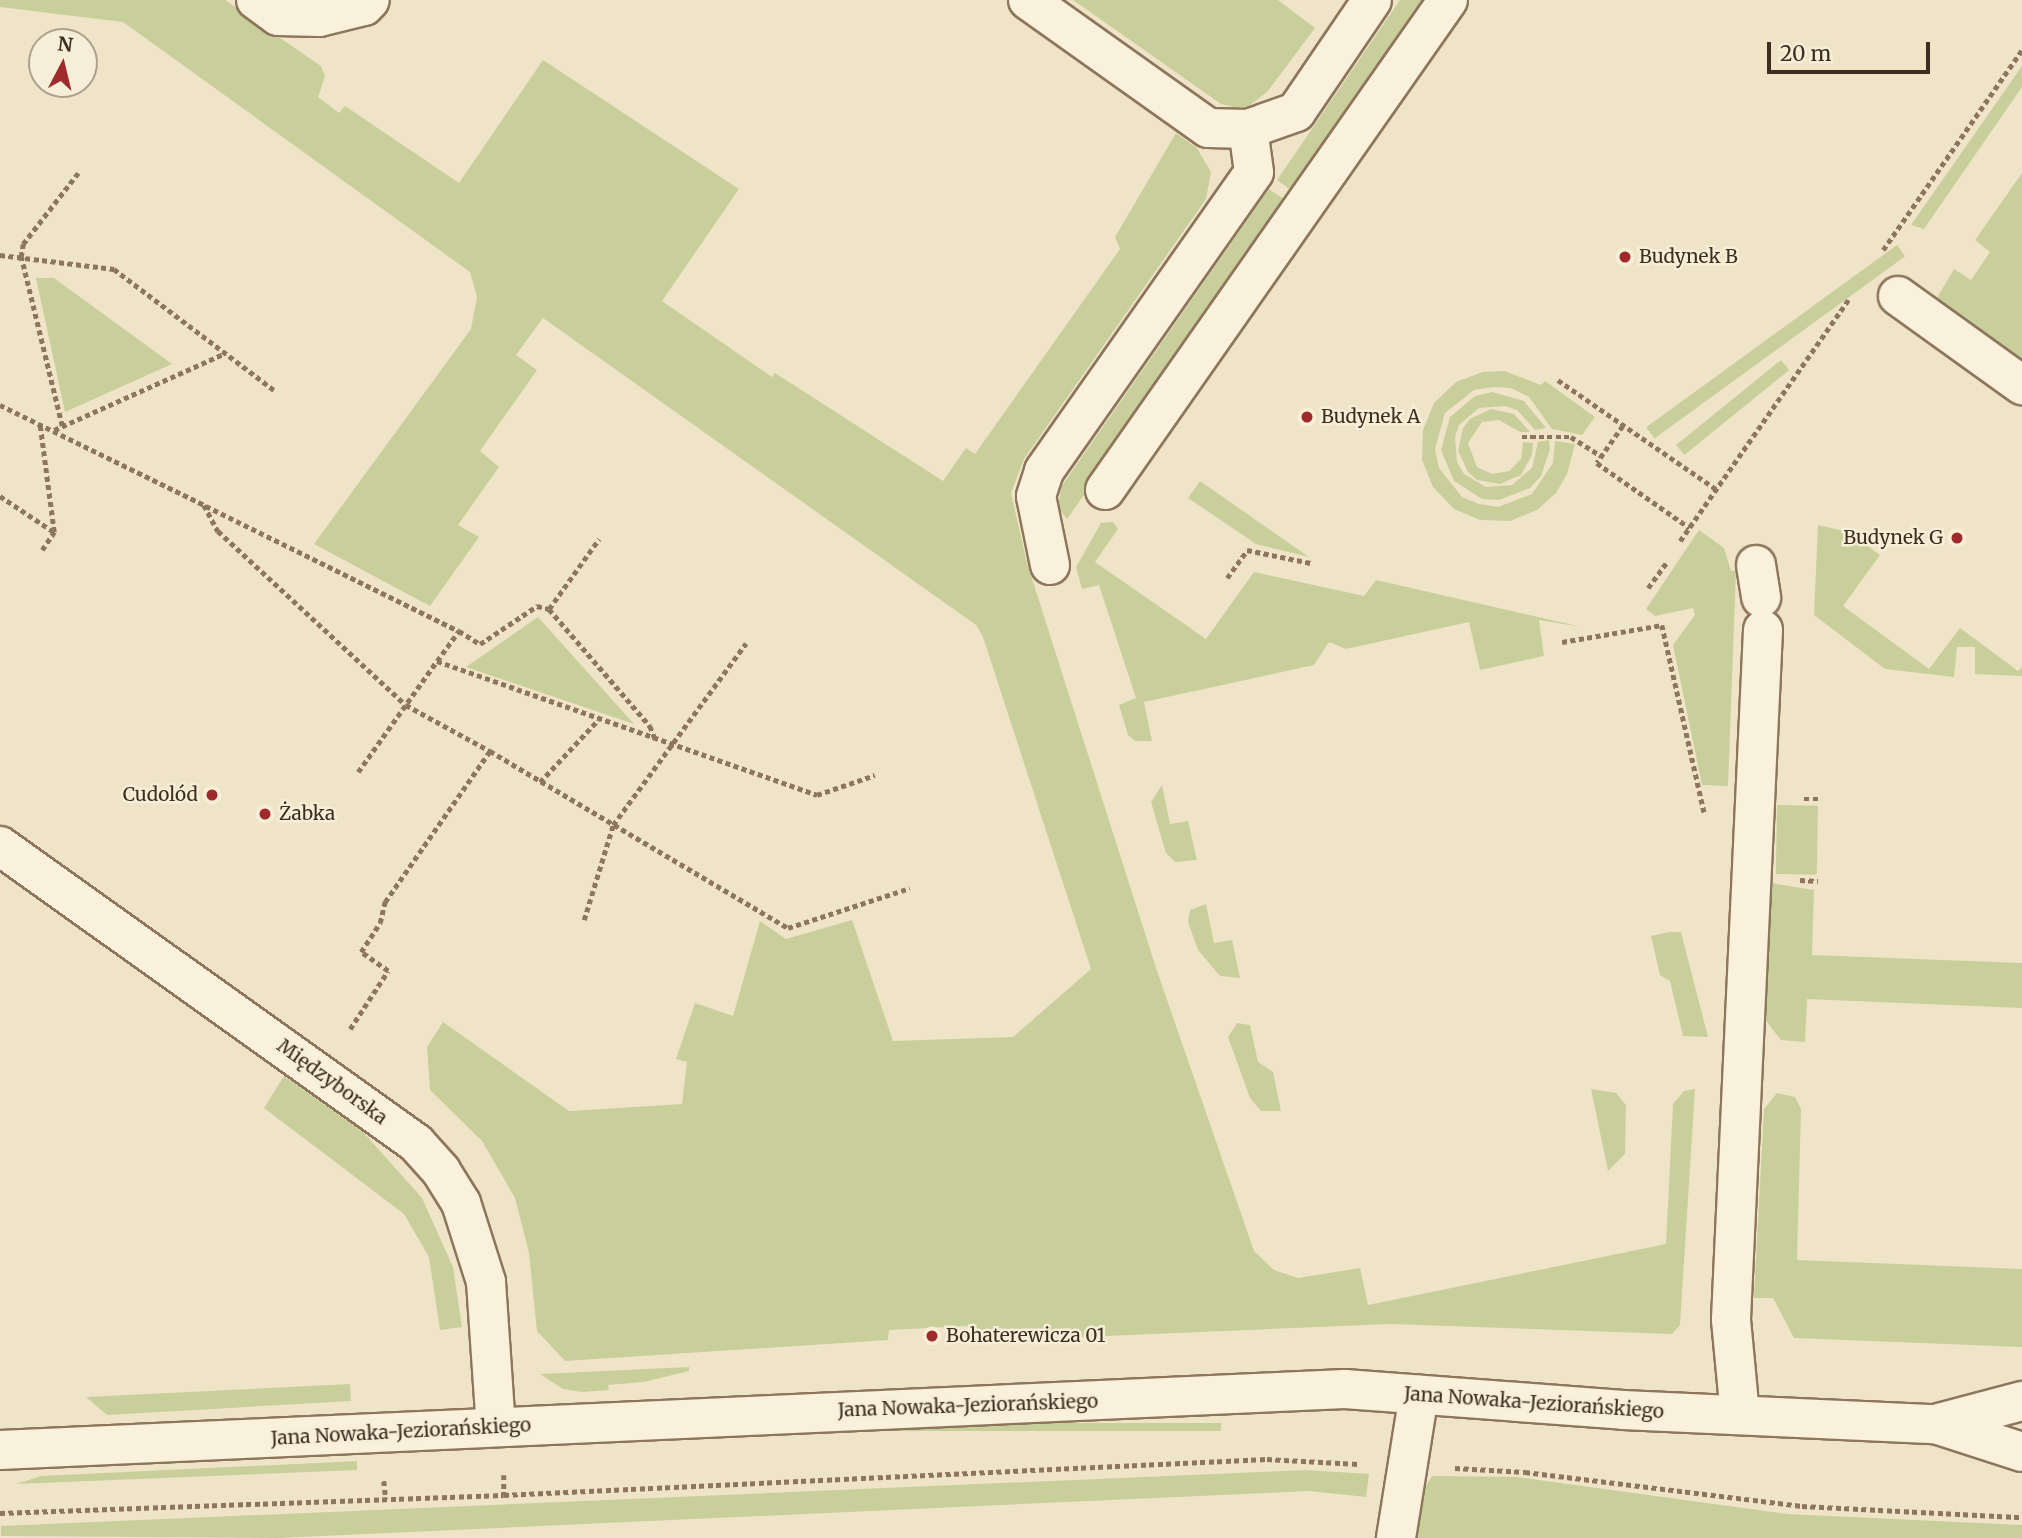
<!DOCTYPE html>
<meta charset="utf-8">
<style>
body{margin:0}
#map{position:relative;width:2022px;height:1538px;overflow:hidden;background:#f0e4c8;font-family:Merriweather,serif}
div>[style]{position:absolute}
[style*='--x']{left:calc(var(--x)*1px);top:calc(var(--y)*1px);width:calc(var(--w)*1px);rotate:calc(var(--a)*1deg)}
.green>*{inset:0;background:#c9cf9b;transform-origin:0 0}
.path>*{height:4.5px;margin-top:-2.25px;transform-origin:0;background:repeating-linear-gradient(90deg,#8d765c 0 5px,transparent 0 8.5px)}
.roads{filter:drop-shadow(2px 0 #8d765c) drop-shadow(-2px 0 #8d765c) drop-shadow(0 2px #8d765c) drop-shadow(0 -2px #8d765c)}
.minor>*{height:38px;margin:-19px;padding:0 19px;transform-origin:19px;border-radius:19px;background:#faf1dc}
.dots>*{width:19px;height:19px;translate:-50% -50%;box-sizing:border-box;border:4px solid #f7eed8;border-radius:50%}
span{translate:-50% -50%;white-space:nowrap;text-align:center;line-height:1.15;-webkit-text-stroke:5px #f7eed8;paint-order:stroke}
.poi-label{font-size:19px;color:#3d2e20}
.left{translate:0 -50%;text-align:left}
.right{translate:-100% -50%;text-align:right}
.street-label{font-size:19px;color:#3d2e20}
.north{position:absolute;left:28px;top:28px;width:70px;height:70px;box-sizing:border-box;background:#f7eed8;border:2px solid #ada18e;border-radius:50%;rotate:7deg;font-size:19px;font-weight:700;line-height:28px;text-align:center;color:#3d2e20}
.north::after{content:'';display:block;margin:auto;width:24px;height:32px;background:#9e2a2b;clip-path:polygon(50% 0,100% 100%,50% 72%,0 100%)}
.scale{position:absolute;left:1767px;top:42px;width:163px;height:32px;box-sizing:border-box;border:4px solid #3d2e20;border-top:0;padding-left:9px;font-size:21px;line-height:24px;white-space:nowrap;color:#3d2e20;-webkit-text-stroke:5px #f7eed8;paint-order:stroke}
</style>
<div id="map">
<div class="green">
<div style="clip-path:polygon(0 0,225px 0,321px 66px,325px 76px,318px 97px,339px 113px,345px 106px,459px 183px,543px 60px,739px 189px,662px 301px,772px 377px,775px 373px,943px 481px,966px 448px,975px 454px,1120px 249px,1115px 237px,1176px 133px,1197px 148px,1211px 172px,1206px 199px,1024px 459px,1011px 493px,1027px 563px,1157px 971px,1254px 1251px,1274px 1270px,1298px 1278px,1360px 1268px,1368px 1305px,1666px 1244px,1673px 1104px,1684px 1091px,1695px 1089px,1680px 1325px,1672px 1334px,1390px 1324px,1009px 1340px,975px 1336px,967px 1326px,889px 1330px,888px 1340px,565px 1361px,537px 1331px,529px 1253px,515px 1198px,482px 1141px,430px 1090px,427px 1047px,443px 1022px,569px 1111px,682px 1104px,687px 1062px,676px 1059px,695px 1003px,733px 1016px,760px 921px,786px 939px,852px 920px,893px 1041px,1013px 1037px,1091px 969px,983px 637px,976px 625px,543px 318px,516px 355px,537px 370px,480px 451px,499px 467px,458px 525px,479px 537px,430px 606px,314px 544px,471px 329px,477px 297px,470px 272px,123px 22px,0 7px)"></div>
<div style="clip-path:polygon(1073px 0,1278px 0,1315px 28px,1268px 91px,1249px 106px,1238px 108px,1221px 104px)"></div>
<div style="clip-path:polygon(1400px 0,1431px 0,1296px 194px,1277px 180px)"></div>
<div style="clip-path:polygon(2022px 66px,2022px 87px,1924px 229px,1911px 225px)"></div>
<div style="clip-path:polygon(2022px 173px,2022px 361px,1940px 303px,1938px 296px,1954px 269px,1971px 280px,1990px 252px,1975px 240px)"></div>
<div style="clip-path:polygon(1269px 189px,1290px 203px,1067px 519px,1058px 508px,1061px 487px)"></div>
<div style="left:1897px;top:245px;width:14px;height:310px;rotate:54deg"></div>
<div style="clip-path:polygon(36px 278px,54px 278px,172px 364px,65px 412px)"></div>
<div style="left:1781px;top:360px;width:13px;height:135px;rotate:51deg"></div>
<div style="clip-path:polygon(1483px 372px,1504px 371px,1541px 385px,1545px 381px,1595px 417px,1582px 435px,1552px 429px,1529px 397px,1511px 388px,1493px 387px,1474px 390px,1445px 413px,1435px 449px,1439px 468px,1462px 497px,1479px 504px,1498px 507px,1532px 494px,1553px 463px,1555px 441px,1575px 444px,1567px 474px,1556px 493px,1537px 510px,1510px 521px,1480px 520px,1454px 509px,1433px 487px,1422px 460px,1423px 430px,1434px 403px,1456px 382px)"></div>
<div style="clip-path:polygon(1492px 392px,1524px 401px,1546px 428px,1535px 430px,1517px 410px,1505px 406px,1479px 408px,1459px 425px,1455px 437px,1457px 462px,1464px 474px,1486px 487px,1512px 485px,1532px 468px,1538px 442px,1549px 440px,1550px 449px,1541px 476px,1530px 488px,1499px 500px,1482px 499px,1454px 481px,1441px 450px,1450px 417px,1475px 396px)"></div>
<div style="clip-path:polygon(1491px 409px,1514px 414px,1530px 432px,1520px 432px,1499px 420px,1482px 422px,1468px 443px,1477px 467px,1492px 474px,1509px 471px,1521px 459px,1523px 442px,1533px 443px,1532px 455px,1521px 475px,1500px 484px,1477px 480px,1468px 472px,1458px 451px,1463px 428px,1470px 419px)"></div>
<div style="clip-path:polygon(1200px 481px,1309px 557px,1256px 544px,1188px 498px)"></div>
<div style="clip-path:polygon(1113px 522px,1118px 529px,1095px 562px,1206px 639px,1254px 572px,1364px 596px,1376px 580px,1582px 627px,1539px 620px,1544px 656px,1480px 670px,1469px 622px,1346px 649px,1329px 642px,1314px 665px,1144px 702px,1152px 741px,1135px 741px,1128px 735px,1119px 705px,1136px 698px,1099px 585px,1082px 589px,1076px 567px,1101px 523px)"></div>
<div style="clip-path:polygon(1818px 525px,1848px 532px,1880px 555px,1843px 606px,1929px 669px,1960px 628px,2018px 671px,2022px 667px,2022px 676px,1975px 674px,1975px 647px,1957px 647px,1954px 677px,1885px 669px,1814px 615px)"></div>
<div style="clip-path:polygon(1699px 530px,1724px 548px,1731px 571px,1736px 571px,1728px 786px,1702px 785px,1673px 645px,1695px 615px,1693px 608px,1655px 616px,1646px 609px)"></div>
<div style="clip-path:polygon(538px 617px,634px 724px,466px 667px)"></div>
<div style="clip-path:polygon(1162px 785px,1170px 824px,1188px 821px,1197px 860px,1175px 862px,1166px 853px,1151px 802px)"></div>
<div style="left:1777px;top:805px;width:41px;height:69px;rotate:1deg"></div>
<div style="clip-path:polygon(1771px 883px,1814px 890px,1812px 955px,2022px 963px,2022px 1008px,1807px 999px,1805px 1042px,1781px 1040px,1766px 1021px)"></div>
<div style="clip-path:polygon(1206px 904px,1214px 943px,1232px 940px,1240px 978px,1220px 976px,1198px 950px,1188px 922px,1190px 910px)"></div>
<div style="clip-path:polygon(1670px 932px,1681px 932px,1708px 1037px,1683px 1036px,1670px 981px,1660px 975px,1651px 936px)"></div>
<div style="clip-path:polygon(1237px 1023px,1250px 1025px,1258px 1062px,1273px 1072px,1281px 1111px,1261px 1111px,1250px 1098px,1228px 1037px)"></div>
<div style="clip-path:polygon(284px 1076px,364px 1133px,422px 1198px,453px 1267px,462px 1327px,440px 1330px,429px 1257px,404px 1214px,264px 1108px)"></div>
<div style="clip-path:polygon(1591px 1089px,1616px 1093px,1626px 1105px,1625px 1154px,1608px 1171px)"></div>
<div style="clip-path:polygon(1777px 1093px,1795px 1097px,1801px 1109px,1797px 1260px,2022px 1269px,2022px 1347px,1794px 1338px,1773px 1298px,1754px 1298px,1764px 1109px)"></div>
<div style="clip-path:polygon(689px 1367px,689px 1371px,644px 1382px,608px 1385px,609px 1390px,582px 1392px,563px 1389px,540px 1374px)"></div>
<div style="clip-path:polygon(350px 1384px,351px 1401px,107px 1415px,86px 1397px)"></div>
<div style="left:1221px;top:1423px;width:8px;height:706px;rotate:90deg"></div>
<div style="clip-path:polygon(357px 1461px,357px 1470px,16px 1484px,41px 1476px)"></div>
<div style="clip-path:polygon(1306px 1470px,1369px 1474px,1366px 1497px,1309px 1491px,278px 1538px,1px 1536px,1px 1526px)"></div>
<div style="clip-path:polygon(1432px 1476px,1516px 1477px,1787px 1514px,2022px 1525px,2022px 1538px,1413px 1538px,1417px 1500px)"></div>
</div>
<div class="path">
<div style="--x:1883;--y:250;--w:244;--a:-55.2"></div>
<div style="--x:0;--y:255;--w:115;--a:7"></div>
<div style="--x:114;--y:269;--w:201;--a:37.1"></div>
<div style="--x:1558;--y:380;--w:192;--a:34.6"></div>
<div style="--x:0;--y:405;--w:227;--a:26.1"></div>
<div style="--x:204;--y:505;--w:30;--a:62"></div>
<div style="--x:218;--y:531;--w:256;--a:42.8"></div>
<div style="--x:406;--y:705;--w:96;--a:28.7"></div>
<div style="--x:62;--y:426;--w:174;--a:-103.6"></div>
<div style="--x:21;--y:257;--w:13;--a:-81"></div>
<div style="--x:23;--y:244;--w:90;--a:-52.2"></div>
<div style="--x:1623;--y:426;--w:45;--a:125.1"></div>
<div style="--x:1597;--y:463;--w:113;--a:35"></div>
<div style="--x:54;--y:430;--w:188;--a:-24.2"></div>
<div style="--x:1522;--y:437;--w:49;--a:0"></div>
<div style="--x:1571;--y:437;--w:36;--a:32"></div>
<div style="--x:0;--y:496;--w:65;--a:33.7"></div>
<div style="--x:54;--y:532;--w:108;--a:-97.5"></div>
<div style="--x:206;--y:506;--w:282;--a:26.3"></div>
<div style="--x:1680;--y:541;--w:297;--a:-55.1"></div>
<div style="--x:42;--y:550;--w:22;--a:-56"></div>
<div style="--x:1227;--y:578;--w:34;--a:-54"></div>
<div style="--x:1247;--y:550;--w:65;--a:11.5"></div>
<div style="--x:1648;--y:588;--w:31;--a:-54"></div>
<div style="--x:549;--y:609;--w:86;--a:-54.5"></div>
<div style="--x:1562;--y:642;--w:101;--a:-9.6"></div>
<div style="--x:1662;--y:625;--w:192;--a:77.3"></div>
<div style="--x:437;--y:661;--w:37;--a:-54"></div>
<div style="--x:459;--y:631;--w:25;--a:32"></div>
<div style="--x:480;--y:644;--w:69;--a:-33.7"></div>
<div style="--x:537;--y:606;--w:12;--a:14"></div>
<div style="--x:549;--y:609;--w:155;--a:49.2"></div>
<div style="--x:650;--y:726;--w:16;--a:68"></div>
<div style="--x:358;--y:772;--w:136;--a:-54.6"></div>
<div style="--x:437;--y:661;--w:403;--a:19.4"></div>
<div style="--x:817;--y:795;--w:61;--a:-19"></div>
<div style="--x:540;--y:782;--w:85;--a:-46.9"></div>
<div style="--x:1804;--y:799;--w:17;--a:0"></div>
<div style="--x:1800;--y:880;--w:18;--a:3"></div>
<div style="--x:584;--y:920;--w:99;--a:-73"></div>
<div style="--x:613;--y:825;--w:225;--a:-53.8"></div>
<div style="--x:350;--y:1029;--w:69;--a:-56.8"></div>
<div style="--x:388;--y:971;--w:33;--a:-145"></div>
<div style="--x:361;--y:952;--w:35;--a:-57"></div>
<div style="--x:380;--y:923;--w:22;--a:-77"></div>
<div style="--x:385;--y:902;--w:184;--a:-55.2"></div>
<div style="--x:490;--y:751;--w:347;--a:30.7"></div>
<div style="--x:788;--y:928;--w:128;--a:-18.2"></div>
<div style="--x:1455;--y:1468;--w:70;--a:3.3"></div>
<div style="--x:1525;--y:1472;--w:279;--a:7"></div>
<div style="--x:1802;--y:1506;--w:220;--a:2.9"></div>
<div style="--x:504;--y:1475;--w:20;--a:90"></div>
<div style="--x:384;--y:1481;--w:18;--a:84"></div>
<div style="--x:0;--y:1513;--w:504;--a:-2.05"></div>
<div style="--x:504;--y:1495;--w:764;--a:-2.7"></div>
<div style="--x:1267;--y:1459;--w:92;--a:3.1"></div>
</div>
<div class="roads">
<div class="minor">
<div style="--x:256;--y:0;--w:27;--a:36"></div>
<div style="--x:278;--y:16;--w:41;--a:1.4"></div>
<div style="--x:319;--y:17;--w:46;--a:-13.7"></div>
<div style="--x:364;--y:6;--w:8;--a:-45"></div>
<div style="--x:1028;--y:0;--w:221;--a:35.4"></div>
<div style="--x:1208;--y:128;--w:40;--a:1.4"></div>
<div style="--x:1248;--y:129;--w:51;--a:-19.5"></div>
<div style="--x:1296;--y:112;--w:135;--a:-55.8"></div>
<div style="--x:1898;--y:296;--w:153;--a:35.7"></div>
<div style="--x:1105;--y:490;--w:598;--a:-55.01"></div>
<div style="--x:1050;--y:565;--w:70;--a:-101.5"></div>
<div style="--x:1036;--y:496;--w:26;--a:-72"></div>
<div style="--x:1044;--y:471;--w:365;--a:-54.9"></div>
<div style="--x:1254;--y:172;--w:43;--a:-97.9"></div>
<div style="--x:1756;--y:565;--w:33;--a:81"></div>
<div style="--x:0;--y:846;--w:511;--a:35.52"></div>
<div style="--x:416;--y:1143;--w:38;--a:48"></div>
<div style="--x:441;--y:1171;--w:38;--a:58"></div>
<div style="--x:461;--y:1203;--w:83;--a:72.4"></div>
<div style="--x:486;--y:1282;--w:145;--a:86.1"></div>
<div style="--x:1740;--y:1415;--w:96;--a:-95.4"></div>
<div style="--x:1731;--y:1319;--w:690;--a:-87.34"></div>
<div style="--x:1935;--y:1424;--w:90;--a:-14.8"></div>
<div style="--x:0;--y:1450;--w:1346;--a:-2.6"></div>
<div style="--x:1345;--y:1389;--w:279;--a:4.3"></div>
<div style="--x:1623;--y:1410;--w:312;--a:2.6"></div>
<div style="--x:1935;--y:1424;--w:91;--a:17.8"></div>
<div style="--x:1396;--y:1538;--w:145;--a:-80.9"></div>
</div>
</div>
<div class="dots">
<div style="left:1625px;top:257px;background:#9e2a2b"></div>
<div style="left:1307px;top:417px;background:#9e2a2b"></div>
<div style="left:1957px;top:538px;background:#9e2a2b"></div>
<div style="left:212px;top:795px;background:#9e2a2b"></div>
<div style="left:265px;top:814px;background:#9e2a2b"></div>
<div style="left:932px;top:1336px;background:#9e2a2b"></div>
</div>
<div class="poi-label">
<span class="left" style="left:1639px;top:257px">Budynek B</span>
<span class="left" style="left:1321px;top:417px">Budynek A</span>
<span class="right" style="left:1943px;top:538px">Budynek G</span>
<span class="right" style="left:198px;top:795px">Cudolód</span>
<span class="left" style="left:279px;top:814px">Żabka</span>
<span class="left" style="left:946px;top:1336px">Bohaterewicza 01</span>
</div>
<div class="street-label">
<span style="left:332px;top:1082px;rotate:36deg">Międzyborska</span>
<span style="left:1534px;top:1403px;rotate:4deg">Jana Nowaka-Jeziorańskiego</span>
<span style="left:968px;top:1406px;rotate:-2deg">Jana Nowaka-Jeziorańskiego</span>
<span style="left:401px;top:1432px;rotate:-3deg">Jana Nowaka-Jeziorańskiego</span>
</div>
<div class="north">N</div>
<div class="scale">20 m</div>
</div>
